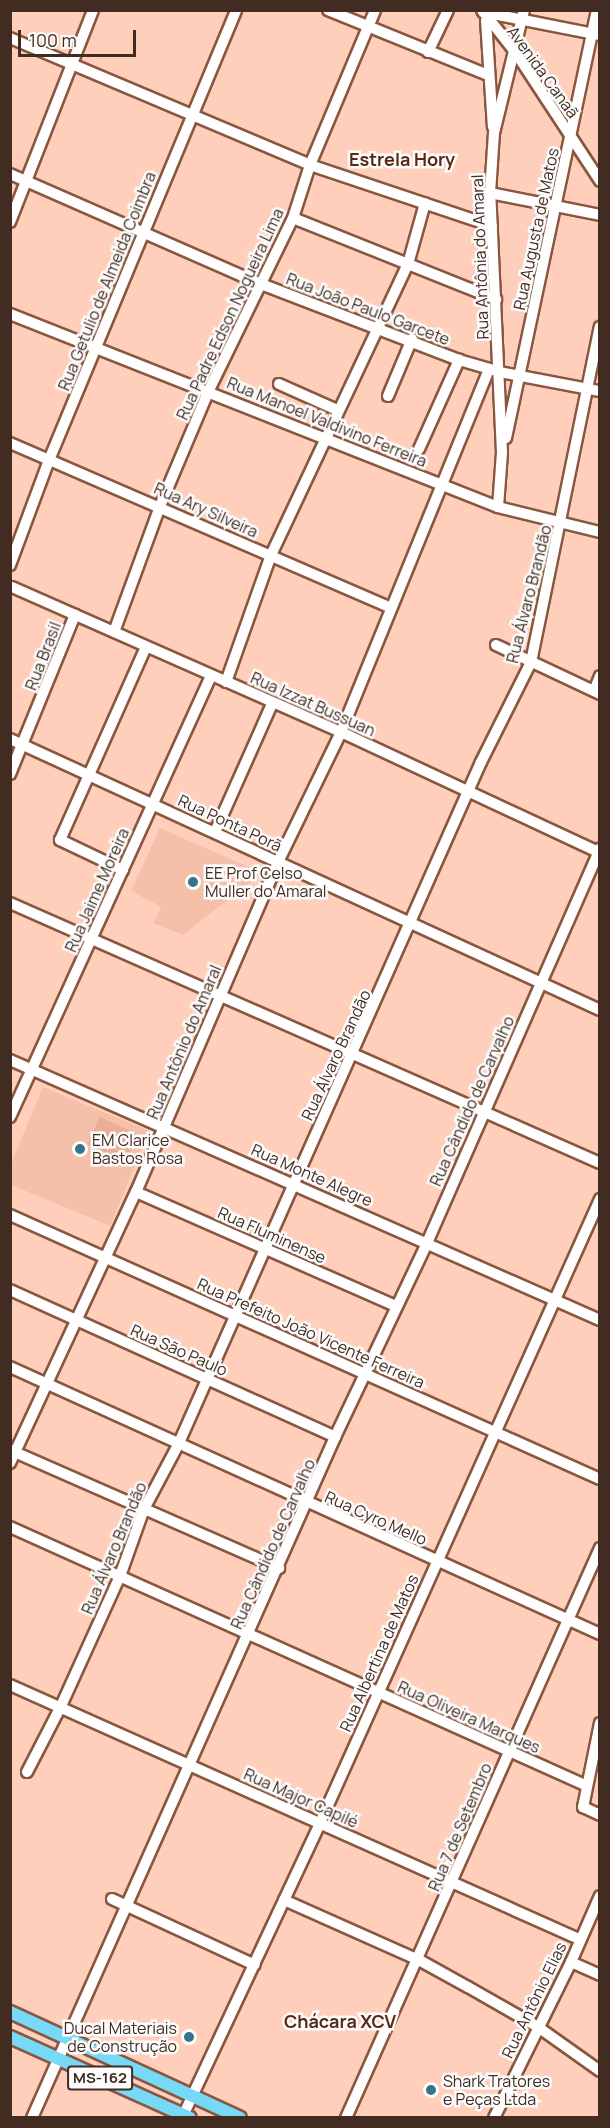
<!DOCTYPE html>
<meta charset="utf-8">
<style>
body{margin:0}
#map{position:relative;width:610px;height:2128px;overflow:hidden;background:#ffcfbb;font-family:Manrope,sans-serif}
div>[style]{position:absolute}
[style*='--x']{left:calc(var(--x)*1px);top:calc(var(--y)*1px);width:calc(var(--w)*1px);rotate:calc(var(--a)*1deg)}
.built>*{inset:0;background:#f5c0a9}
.green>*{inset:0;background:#ebae94;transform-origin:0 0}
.roads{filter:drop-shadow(2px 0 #89563f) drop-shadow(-2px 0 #89563f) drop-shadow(0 2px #89563f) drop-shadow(0 -2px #89563f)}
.minor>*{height:10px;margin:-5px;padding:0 5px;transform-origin:5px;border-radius:5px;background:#fff}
.major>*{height:12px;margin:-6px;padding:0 6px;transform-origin:6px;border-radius:6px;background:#76daf6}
.dots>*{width:16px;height:16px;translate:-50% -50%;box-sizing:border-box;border:3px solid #fcfcfc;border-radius:50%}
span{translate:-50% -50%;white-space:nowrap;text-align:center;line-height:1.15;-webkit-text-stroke:5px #fcfcfc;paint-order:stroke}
.shield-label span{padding:2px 4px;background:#fcfcfc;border:2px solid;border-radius:4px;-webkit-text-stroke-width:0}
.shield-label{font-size:15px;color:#422b21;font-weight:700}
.street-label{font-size:16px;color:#422b21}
.poi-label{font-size:16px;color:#422b21}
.left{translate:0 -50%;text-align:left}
.right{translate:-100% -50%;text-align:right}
.neighbourhood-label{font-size:18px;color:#582a14;font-weight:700}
.frame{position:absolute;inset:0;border:12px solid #422b21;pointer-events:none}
.scale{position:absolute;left:18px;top:30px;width:118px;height:27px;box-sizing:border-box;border:3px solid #422b21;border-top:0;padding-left:8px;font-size:18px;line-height:21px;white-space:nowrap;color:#422b21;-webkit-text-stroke:4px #fcfcfc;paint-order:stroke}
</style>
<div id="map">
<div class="built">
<div style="clip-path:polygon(160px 828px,262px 873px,183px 935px,153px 923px,161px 907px,131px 891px)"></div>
<div style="clip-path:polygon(43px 1087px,149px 1131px,110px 1226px,11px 1185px,10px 1166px)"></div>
</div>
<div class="green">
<div style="left:100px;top:1117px;width:42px;height:30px;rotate:25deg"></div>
</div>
<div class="roads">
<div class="minor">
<div style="--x:328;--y:10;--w:173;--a:22.1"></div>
<div style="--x:482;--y:10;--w:55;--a:51.7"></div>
<div style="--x:516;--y:53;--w:153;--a:56.7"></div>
<div style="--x:483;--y:12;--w:118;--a:11.2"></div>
<div style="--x:486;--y:20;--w:107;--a:86.3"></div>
<div style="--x:10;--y:38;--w:326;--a:22.9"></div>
<div style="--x:310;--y:165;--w:192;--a:18.5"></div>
<div style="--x:428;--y:52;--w:47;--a:-64.5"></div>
<div style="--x:10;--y:174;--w:274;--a:23.7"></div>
<div style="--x:261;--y:284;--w:212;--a:21"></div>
<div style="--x:459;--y:360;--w:43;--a:16.3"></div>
<div style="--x:500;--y:372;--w:102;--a:10.8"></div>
<div style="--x:490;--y:193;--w:112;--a:11.3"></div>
<div style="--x:293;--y:218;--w:219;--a:21.8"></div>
<div style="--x:10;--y:222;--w:228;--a:-68.6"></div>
<div style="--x:10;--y:314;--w:525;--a:21.58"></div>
<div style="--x:498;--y:507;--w:105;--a:13.8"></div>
<div style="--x:279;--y:384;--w:64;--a:24.1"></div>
<div style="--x:388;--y:396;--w:62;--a:-67.2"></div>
<div style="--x:506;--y:438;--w:438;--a:-78"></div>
<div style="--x:10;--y:443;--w:413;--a:23.4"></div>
<div style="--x:419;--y:449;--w:98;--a:-65.8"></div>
<div style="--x:498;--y:507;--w:54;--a:-85.8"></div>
<div style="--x:502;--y:453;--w:260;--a:-92.6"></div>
<div style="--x:490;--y:193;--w:60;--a:-86.2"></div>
<div style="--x:494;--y:133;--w:127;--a:-76.3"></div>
<div style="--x:10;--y:565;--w:112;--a:-69.6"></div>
<div style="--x:49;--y:460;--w:487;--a:-67.4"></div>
<div style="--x:12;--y:587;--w:360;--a:23.8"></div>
<div style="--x:341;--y:732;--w:286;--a:25"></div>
<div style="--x:114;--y:632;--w:134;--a:-69.9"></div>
<div style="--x:160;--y:506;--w:126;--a:-67.1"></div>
<div style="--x:209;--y:390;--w:191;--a:-64"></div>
<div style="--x:293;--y:218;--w:56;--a:-72.2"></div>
<div style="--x:310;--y:165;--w:168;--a:-67.2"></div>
<div style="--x:496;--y:645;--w:115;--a:25.2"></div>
<div style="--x:226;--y:682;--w:135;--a:-70.5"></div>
<div style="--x:271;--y:555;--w:322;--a:-64.8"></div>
<div style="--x:408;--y:264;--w:63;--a:-74.4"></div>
<div style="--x:594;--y:691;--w:16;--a:-68"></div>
<div style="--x:10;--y:739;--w:649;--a:24.67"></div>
<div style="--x:10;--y:774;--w:172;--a:-67.8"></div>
<div style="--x:215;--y:832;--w:142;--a:-66"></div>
<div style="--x:123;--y:870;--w:70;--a:-154.5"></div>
<div style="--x:60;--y:840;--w:211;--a:-66"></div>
<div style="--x:10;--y:903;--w:645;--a:23.78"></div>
<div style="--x:10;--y:1060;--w:645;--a:23.78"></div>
<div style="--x:10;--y:1117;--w:485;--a:-65.5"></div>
<div style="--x:136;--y:1192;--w:284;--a:23.7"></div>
<div style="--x:10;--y:1215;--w:646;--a:24.11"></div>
<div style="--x:10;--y:1290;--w:357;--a:24.3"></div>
<div style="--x:10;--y:1367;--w:648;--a:24.35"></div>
<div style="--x:10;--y:1450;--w:294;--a:23.7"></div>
<div style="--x:10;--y:1463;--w:299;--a:-65.1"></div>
<div style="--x:136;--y:1192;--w:359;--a:-66.7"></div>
<div style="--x:278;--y:862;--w:144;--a:-64.1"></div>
<div style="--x:341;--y:732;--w:392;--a:-67.8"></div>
<div style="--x:10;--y:1527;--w:632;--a:24.17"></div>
<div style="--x:10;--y:1685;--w:623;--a:24.06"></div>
<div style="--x:600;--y:1723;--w:86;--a:101.4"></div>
<div style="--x:583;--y:1807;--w:19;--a:25"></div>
<div style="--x:27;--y:1772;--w:74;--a:-62.7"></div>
<div style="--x:61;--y:1706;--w:143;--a:-65.6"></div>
<div style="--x:120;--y:1576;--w:71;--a:-70.3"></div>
<div style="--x:144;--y:1509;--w:72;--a:-62"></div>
<div style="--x:178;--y:1445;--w:747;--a:-66.08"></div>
<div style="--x:481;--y:762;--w:112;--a:-63.4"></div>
<div style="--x:531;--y:662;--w:342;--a:-78.4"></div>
<div style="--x:112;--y:1899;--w:157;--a:24.8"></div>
<div style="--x:284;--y:1900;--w:148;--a:24"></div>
<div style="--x:419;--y:1960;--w:56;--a:28.9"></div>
<div style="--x:468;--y:1987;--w:81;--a:29.7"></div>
<div style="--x:538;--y:2027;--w:76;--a:35.4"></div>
<div style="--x:571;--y:1962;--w:32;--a:24"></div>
<div style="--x:32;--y:2118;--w:745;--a:-66.01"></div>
<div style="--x:335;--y:1437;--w:215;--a:-64.6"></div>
<div style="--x:427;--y:1243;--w:431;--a:-66.3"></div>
<div style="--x:182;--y:2118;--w:326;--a:-64.9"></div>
<div style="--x:320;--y:1823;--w:684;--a:-65.83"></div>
<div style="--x:346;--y:2118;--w:624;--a:-65.98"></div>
<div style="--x:494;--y:2118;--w:174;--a:-63.7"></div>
<div style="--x:571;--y:1962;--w:72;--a:-66.3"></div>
</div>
<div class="major">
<div style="--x:10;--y:2012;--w:253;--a:24.7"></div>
<div style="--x:10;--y:2037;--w:197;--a:24.2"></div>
</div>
</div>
<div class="dots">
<div style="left:193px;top:882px;background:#36748a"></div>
<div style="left:80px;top:1149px;background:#36748a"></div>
<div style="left:189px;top:2037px;background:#36748a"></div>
<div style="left:431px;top:2090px;background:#36748a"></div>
</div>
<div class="shield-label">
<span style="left:100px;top:2078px">MS-162</span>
</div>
<div class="street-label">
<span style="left:543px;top:72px;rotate:54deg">Avenida Canaã</span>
<span style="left:536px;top:229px;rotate:-78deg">Rua Augusta de Matos</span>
<span style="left:480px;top:257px;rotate:-92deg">Rua Antônia do Amaral</span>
<span style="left:107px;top:281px;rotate:-68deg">Rua Getulio de Almeida Coimbra</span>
<span style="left:368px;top:309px;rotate:21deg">Rua João Paulo Garcete</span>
<span style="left:230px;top:314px;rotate:-65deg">Rua Padre Edson Nogueira Lima</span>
<span style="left:327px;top:422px;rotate:22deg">Rua Manoel Valdivino Ferreira</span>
<span style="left:206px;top:510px;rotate:24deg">Rua Ary Silveira</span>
<span style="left:529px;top:594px;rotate:-76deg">Rua Álvaro Brandão</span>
<span style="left:43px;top:656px;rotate:-69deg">Rua Brasil</span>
<span style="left:313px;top:704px;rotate:24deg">Rua Izzat Bussuan</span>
<span style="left:230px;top:823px;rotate:25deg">Rua Ponta Porã</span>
<span style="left:97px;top:890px;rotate:-66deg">Rua Jaime Moreira</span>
<span style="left:184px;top:1042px;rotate:-67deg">Rua Antônio do Amaral</span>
<span style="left:336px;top:1055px;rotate:-65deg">Rua Álvaro Brandão</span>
<span style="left:472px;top:1101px;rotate:-66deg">Rua Cândido de Carvalho</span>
<span style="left:312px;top:1175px;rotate:24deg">Rua Monte Alegre</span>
<span style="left:272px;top:1235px;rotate:24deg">Rua Fluminense</span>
<span style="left:311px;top:1333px;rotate:24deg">Rua Prefeito João Vicente Ferreira</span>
<span style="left:179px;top:1350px;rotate:24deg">Rua São Paulo</span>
<span style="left:376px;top:1518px;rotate:24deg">Rua Cyro Mello</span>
<span style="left:273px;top:1544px;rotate:-66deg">Rua Cândido de Carvalho</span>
<span style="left:114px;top:1548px;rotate:-67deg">Rua Álvaro Brandão</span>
<span style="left:379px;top:1653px;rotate:-66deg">Rua Albertina de Matos</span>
<span style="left:469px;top:1717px;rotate:24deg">Rua Oliveira Marques</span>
<span style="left:301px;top:1798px;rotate:24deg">Rua Major Capilé</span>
<span style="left:460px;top:1827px;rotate:-67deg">Rua 7 de Setembro</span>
<span style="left:534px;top:2000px;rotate:-64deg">Rua Antônio Elias</span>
</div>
<div class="poi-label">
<span class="left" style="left:205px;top:882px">EE Prof Celso<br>Muller do Amaral</span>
<span class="left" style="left:92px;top:1149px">EM Clarice<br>Bastos Rosa</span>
<span class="right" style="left:177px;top:2037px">Ducal Materiais<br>de Construção</span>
<span class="left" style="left:443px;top:2090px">Shark Tratores<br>e Peças Ltda</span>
</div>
<div class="neighbourhood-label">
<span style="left:402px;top:159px">Estrela Hory</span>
<span style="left:340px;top:2021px">Chácara XCV</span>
</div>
<div class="frame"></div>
<div class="scale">100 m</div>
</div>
